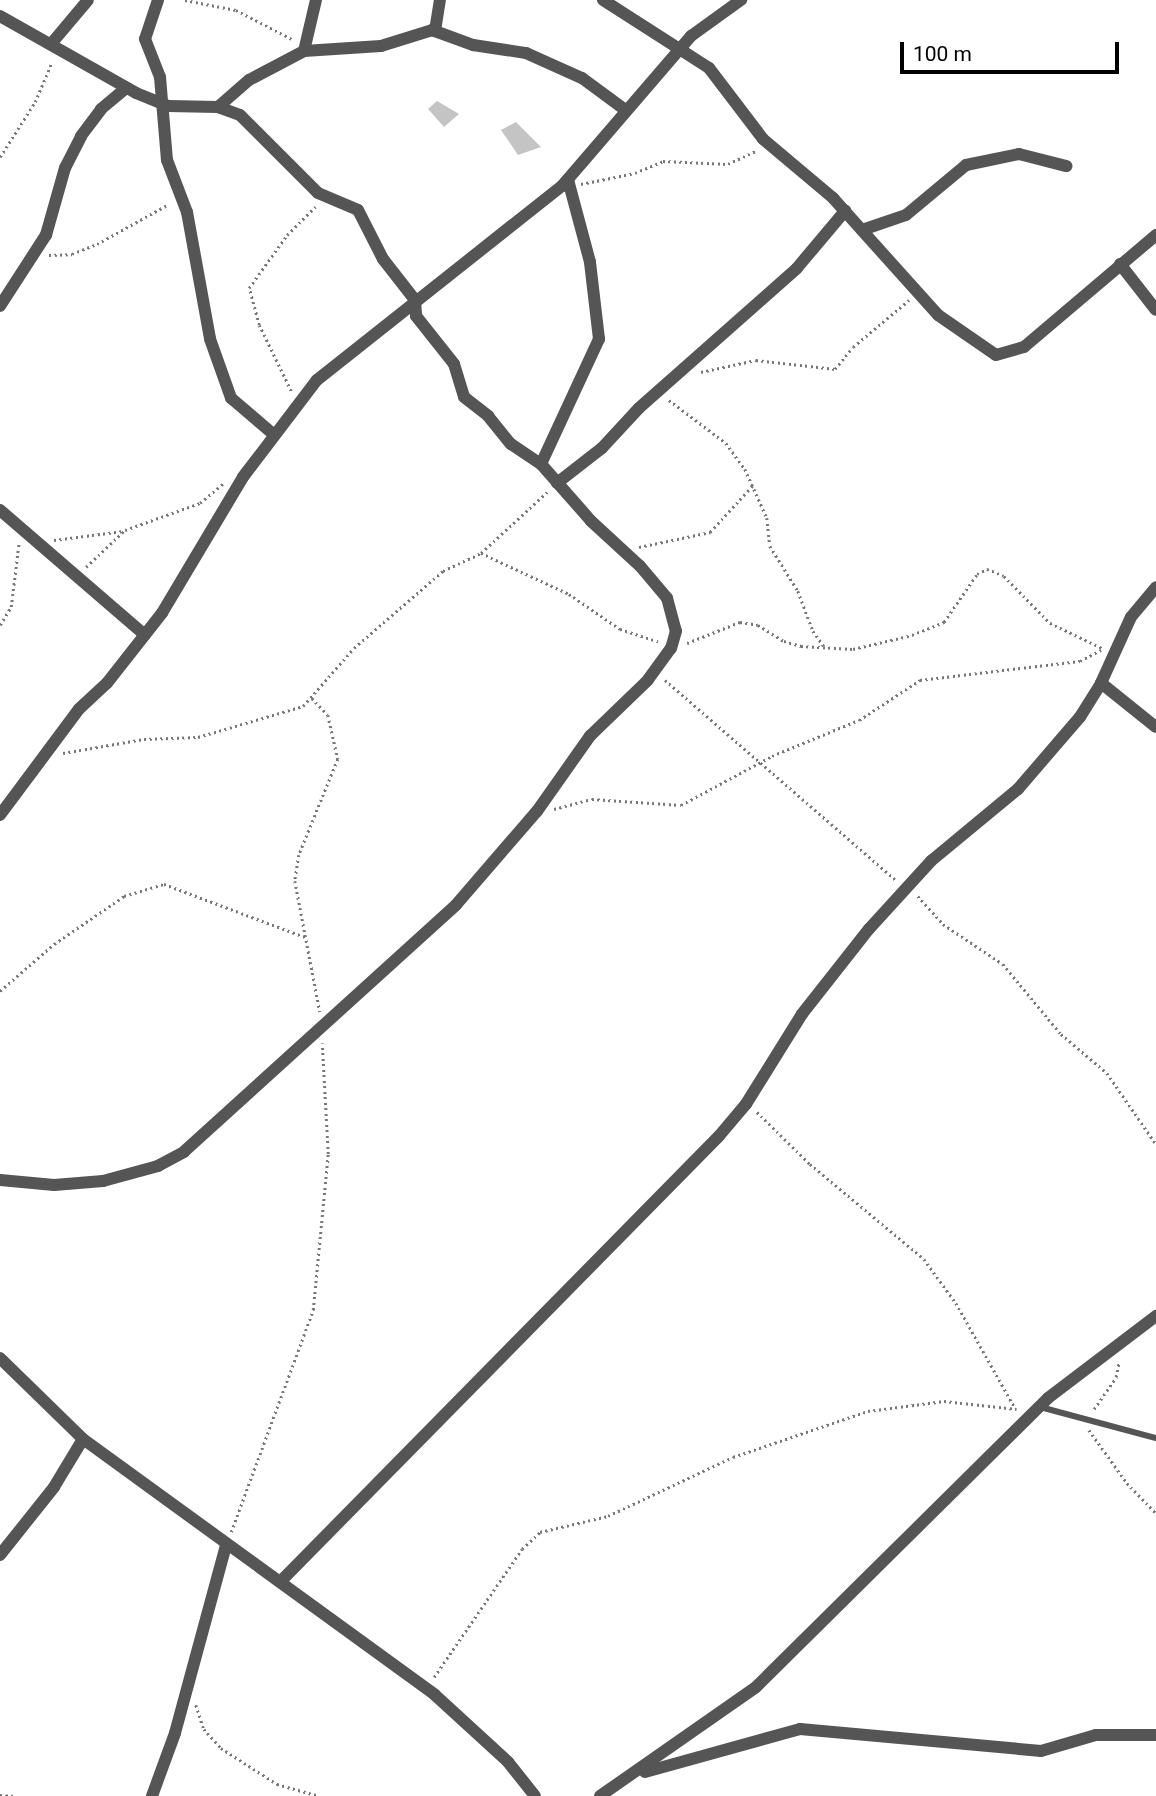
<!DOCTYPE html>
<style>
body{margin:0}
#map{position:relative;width:1156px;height:1796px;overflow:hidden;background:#fff;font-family:Roboto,sans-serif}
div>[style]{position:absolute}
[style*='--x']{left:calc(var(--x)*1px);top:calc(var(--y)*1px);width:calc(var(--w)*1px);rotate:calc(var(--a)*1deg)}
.building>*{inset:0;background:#c4c4c4}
.path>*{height:2.5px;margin-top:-1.25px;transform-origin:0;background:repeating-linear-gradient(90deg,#777 0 2px,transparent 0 5.5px)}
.lane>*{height:6px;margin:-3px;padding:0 3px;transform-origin:3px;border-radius:3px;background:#555}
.street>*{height:12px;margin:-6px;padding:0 6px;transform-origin:6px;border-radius:6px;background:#555}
span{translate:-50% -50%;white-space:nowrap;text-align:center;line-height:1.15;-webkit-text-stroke:6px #fff;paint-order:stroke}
.scale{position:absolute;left:900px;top:42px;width:219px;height:32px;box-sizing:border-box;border:4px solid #000;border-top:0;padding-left:9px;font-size:21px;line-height:24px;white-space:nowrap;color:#000;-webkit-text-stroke:5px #fff;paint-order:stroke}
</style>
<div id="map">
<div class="building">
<div style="clip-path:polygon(437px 101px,459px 114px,444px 127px,428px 109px)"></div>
<div style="clip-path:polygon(516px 122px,541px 147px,518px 155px,501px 130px)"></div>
</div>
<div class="path">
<div style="--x:185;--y:0;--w:52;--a:11.1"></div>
<div style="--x:236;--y:10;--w:63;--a:27.4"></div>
<div style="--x:0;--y:157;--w:65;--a:-57.5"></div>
<div style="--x:35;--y:102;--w:43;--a:-67"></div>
<div style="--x:581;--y:184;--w:55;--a:-11.5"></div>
<div style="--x:635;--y:173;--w:30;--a:-23"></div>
<div style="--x:663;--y:161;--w:65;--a:2.6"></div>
<div style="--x:728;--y:164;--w:31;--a:-25"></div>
<div style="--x:49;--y:255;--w:23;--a:-2"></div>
<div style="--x:72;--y:254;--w:27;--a:-22"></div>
<div style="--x:97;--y:244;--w:82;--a:-29.1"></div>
<div style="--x:701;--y:372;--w:56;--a:-12.3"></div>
<div style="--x:756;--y:360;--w:80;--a:6.5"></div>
<div style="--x:835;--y:369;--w:28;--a:-51"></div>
<div style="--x:853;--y:347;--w:73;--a:-40"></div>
<div style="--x:291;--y:391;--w:73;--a:-115.9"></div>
<div style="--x:259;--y:325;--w:38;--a:-105"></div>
<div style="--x:249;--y:288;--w:65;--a:-54.4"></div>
<div style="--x:287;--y:235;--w:40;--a:-45"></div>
<div style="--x:669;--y:400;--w:71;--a:37"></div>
<div style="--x:726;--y:443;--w:32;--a:54"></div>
<div style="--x:745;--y:469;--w:54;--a:65.8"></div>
<div style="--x:767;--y:518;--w:28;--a:84"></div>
<div style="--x:770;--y:546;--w:53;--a:58.1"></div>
<div style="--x:798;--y:591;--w:43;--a:69.4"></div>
<div style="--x:813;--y:631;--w:19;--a:54"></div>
<div style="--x:54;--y:540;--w:70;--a:-7.4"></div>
<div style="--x:639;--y:547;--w:73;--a:-11.9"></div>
<div style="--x:710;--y:532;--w:64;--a:-47.5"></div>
<div style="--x:481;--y:553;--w:97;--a:25"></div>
<div style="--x:569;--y:594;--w:62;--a:34.5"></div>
<div style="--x:620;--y:629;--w:40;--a:18"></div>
<div style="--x:86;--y:567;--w:54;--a:-43.5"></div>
<div style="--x:125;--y:530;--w:80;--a:-19.8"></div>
<div style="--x:200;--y:503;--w:30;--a:-40"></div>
<div style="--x:0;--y:625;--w:21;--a:-59"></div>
<div style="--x:11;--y:607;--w:65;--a:-83"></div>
<div style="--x:687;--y:643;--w:57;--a:-21.6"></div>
<div style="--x:740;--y:622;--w:18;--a:9"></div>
<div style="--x:758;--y:625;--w:31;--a:32"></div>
<div style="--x:784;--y:641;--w:18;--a:16"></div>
<div style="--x:801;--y:646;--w:52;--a:3.3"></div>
<div style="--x:853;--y:649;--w:61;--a:-13.3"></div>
<div style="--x:912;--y:635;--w:35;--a:-22"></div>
<div style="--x:944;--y:622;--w:58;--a:-55.5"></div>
<div style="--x:977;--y:574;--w:11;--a:-27"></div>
<div style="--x:987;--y:569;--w:18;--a:22"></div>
<div style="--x:1004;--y:576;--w:66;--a:45.6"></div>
<div style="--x:1050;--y:623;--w:60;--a:25.7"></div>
<div style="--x:665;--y:680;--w:306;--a:40.9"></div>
<div style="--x:312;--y:698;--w:23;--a:47"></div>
<div style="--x:328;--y:715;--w:45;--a:77.2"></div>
<div style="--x:338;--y:759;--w:104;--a:112.1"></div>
<div style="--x:299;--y:855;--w:26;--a:99"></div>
<div style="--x:295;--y:881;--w:133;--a:79.2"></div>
<div style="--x:63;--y:753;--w:82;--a:-9.8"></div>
<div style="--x:144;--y:739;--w:54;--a:-2.1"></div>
<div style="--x:198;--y:737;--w:109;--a:-16.4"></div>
<div style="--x:303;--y:706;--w:77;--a:-48.7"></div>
<div style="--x:354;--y:648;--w:118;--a:-40.9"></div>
<div style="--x:443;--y:571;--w:42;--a:-25.3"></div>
<div style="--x:481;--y:553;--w:90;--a:-42.7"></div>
<div style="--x:554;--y:809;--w:39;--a:-15"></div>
<div style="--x:592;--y:799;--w:89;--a:3.9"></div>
<div style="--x:681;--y:805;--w:103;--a:-28.3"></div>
<div style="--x:772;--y:756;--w:94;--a:-22.5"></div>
<div style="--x:859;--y:720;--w:73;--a:-33.3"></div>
<div style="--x:920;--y:680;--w:161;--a:-6.8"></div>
<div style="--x:1080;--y:661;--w:24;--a:-28"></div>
<div style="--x:918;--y:896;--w:38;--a:48"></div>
<div style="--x:943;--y:924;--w:72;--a:33.7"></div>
<div style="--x:1003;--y:964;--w:91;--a:50.4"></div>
<div style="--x:1061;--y:1034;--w:60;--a:40.3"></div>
<div style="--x:1107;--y:1073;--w:86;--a:55.4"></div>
<div style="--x:0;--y:991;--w:72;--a:-41"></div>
<div style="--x:54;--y:944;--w:85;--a:-34.4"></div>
<div style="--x:124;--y:896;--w:42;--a:-16.7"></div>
<div style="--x:164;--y:884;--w:151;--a:20.6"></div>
<div style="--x:757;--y:1112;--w:74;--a:44.5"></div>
<div style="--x:810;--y:1164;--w:148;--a:39.8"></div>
<div style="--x:924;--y:1259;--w:54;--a:54"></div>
<div style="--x:956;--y:1303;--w:118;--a:60.6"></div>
<div style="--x:1094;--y:1409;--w:39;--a:-55"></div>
<div style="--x:1116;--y:1377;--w:16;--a:-79"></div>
<div style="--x:1089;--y:1430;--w:65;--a:54.4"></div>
<div style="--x:1127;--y:1483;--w:42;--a:46"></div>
<div style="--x:231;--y:1532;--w:237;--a:-69.7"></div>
<div style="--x:313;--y:1310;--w:157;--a:-84.5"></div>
<div style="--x:328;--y:1154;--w:111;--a:-93.1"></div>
<div style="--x:434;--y:1677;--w:155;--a:-55.5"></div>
<div style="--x:522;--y:1549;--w:25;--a:-43"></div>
<div style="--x:540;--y:1532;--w:70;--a:-13.2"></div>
<div style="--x:608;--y:1516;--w:138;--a:-25.3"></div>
<div style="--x:733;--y:1457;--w:143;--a:-18.8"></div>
<div style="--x:868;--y:1411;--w:77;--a:-7.5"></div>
<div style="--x:944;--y:1401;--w:73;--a:6.3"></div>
<div style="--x:196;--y:1705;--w:25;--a:72"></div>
<div style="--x:204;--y:1729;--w:25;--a:48"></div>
<div style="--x:221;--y:1748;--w:67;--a:32.7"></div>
<div style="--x:277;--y:1784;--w:44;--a:15.9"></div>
<div style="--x:0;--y:1795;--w:14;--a:4"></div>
</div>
<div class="lane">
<div style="--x:1040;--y:1407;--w:120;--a:15"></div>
</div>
<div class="street">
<div style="--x:158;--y:0;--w:41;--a:108.4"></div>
<div style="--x:145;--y:39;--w:41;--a:68.5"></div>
<div style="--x:160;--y:77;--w:83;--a:85.2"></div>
<div style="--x:167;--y:160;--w:56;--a:69"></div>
<div style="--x:187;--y:212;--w:129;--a:79.7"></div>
<div style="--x:210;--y:339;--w:63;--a:70.4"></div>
<div style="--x:231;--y:398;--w:55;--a:40.6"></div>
<div style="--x:603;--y:0;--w:126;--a:32.7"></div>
<div style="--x:709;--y:68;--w:89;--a:52.7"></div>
<div style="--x:763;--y:139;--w:92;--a:40.1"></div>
<div style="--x:833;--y:198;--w:157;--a:48.1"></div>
<div style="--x:938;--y:315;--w:70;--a:34.6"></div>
<div style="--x:996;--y:355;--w:29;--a:-16"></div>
<div style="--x:1024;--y:347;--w:173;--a:-40.3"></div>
<div style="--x:0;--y:16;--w:156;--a:29.5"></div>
<div style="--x:136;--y:93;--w:35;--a:22"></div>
<div style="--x:168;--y:106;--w:50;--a:1.1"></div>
<div style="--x:218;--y:107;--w:23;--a:20"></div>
<div style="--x:240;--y:115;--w:110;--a:45"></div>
<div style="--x:318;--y:193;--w:43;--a:23"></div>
<div style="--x:358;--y:210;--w:55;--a:63"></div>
<div style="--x:383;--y:259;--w:52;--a:52"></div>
<div style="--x:415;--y:300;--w:16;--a:86"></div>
<div style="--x:416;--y:316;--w:61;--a:51.6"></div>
<div style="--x:454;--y:364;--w:34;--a:73"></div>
<div style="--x:464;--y:397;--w:31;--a:38"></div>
<div style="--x:488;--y:416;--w:36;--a:51"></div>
<div style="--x:511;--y:444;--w:36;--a:34"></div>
<div style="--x:541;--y:464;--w:76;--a:48.7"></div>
<div style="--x:591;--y:521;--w:67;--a:42.6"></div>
<div style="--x:640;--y:566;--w:42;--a:49.8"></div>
<div style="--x:667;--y:598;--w:34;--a:75"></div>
<div style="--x:676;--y:631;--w:18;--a:106"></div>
<div style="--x:671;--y:648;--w:39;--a:126"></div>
<div style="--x:648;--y:680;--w:81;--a:136"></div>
<div style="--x:590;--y:736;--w:92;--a:125.2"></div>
<div style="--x:537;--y:811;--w:124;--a:130.8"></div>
<div style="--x:456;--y:905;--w:367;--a:137.8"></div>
<div style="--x:184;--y:1152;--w:30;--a:152"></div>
<div style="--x:158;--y:1166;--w:57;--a:164.7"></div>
<div style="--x:103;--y:1181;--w:49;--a:175.3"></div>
<div style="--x:54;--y:1185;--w:54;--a:-174.7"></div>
<div style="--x:435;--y:31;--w:31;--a:-81"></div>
<div style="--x:51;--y:44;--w:57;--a:-49.9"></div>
<div style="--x:304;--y:51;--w:52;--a:-76.8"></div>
<div style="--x:218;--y:107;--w:41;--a:-41.1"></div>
<div style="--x:249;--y:80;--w:62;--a:-27.8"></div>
<div style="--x:304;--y:51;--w:77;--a:-3.7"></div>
<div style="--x:381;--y:46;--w:53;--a:-17.4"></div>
<div style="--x:432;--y:30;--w:44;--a:20.1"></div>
<div style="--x:473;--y:45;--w:54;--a:8.6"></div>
<div style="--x:526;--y:53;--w:61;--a:24.1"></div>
<div style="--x:582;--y:78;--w:52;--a:36.4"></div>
<div style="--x:862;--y:230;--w:46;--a:-18.8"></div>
<div style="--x:906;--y:215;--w:78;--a:-39.8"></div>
<div style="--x:966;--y:165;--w:54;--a:-11.7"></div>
<div style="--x:1019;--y:154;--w:49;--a:14.3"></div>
<div style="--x:1120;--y:264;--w:58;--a:52"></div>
<div style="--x:0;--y:306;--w:85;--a:-57.1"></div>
<div style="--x:46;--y:235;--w:70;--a:-74.2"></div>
<div style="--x:65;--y:168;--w:36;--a:-63"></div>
<div style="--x:81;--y:136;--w:34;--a:-53"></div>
<div style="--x:101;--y:109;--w:33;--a:-40"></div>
<div style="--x:541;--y:464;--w:138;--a:-65.1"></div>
<div style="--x:599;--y:339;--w:78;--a:-96.7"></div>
<div style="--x:590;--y:262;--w:85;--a:-105"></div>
<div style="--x:557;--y:483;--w:57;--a:-37.9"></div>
<div style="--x:602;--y:448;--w:54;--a:-47.2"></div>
<div style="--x:639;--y:408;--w:211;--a:-41.5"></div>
<div style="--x:797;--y:268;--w:75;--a:-49.9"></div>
<div style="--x:0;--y:510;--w:191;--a:40.8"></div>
<div style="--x:1101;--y:683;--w:70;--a:38.7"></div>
<div style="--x:0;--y:815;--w:132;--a:-53.3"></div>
<div style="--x:79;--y:709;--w:38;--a:-43"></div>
<div style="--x:107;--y:683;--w:89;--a:-51.8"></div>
<div style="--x:162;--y:613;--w:158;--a:-59.2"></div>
<div style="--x:243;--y:477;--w:122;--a:-52.7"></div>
<div style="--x:317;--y:380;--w:313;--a:-38.4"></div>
<div style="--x:562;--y:186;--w:198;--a:-49.3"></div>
<div style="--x:691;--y:36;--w:62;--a:-35.8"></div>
<div style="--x:0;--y:1358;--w:116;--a:44.3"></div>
<div style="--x:83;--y:1439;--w:435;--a:36"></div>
<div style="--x:435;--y:1695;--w:99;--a:42.5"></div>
<div style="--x:508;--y:1762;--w:43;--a:51.5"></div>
<div style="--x:0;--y:1555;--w:87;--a:-51.5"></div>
<div style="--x:54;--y:1487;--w:56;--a:-58.9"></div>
<div style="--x:281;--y:1581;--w:624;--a:-45.45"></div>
<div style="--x:719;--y:1136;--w:42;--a:-49.8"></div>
<div style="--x:746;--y:1104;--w:106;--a:-58.1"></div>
<div style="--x:802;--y:1014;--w:108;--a:-51.8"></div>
<div style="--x:869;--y:929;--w:92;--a:-47.6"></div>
<div style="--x:931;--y:861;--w:113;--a:-39.6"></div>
<div style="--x:1018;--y:789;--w:95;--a:-49.3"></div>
<div style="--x:1080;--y:717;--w:40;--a:-58"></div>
<div style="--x:1101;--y:683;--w:72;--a:-65.6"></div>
<div style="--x:1131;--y:617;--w:39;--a:-50"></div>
<div style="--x:645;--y:1772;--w:161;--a:-15.5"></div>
<div style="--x:800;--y:1729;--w:242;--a:5.2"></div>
<div style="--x:1041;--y:1751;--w:57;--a:-16.2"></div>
<div style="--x:1096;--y:1735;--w:60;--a:0"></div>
<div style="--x:152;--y:1796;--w:67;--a:-69.9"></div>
<div style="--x:175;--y:1733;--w:195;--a:-74.8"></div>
<div style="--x:600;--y:1796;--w:190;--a:-34.9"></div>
<div style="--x:756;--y:1687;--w:411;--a:-44.7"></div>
<div style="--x:1048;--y:1398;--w:136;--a:-37.2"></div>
</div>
<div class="scale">100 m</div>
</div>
